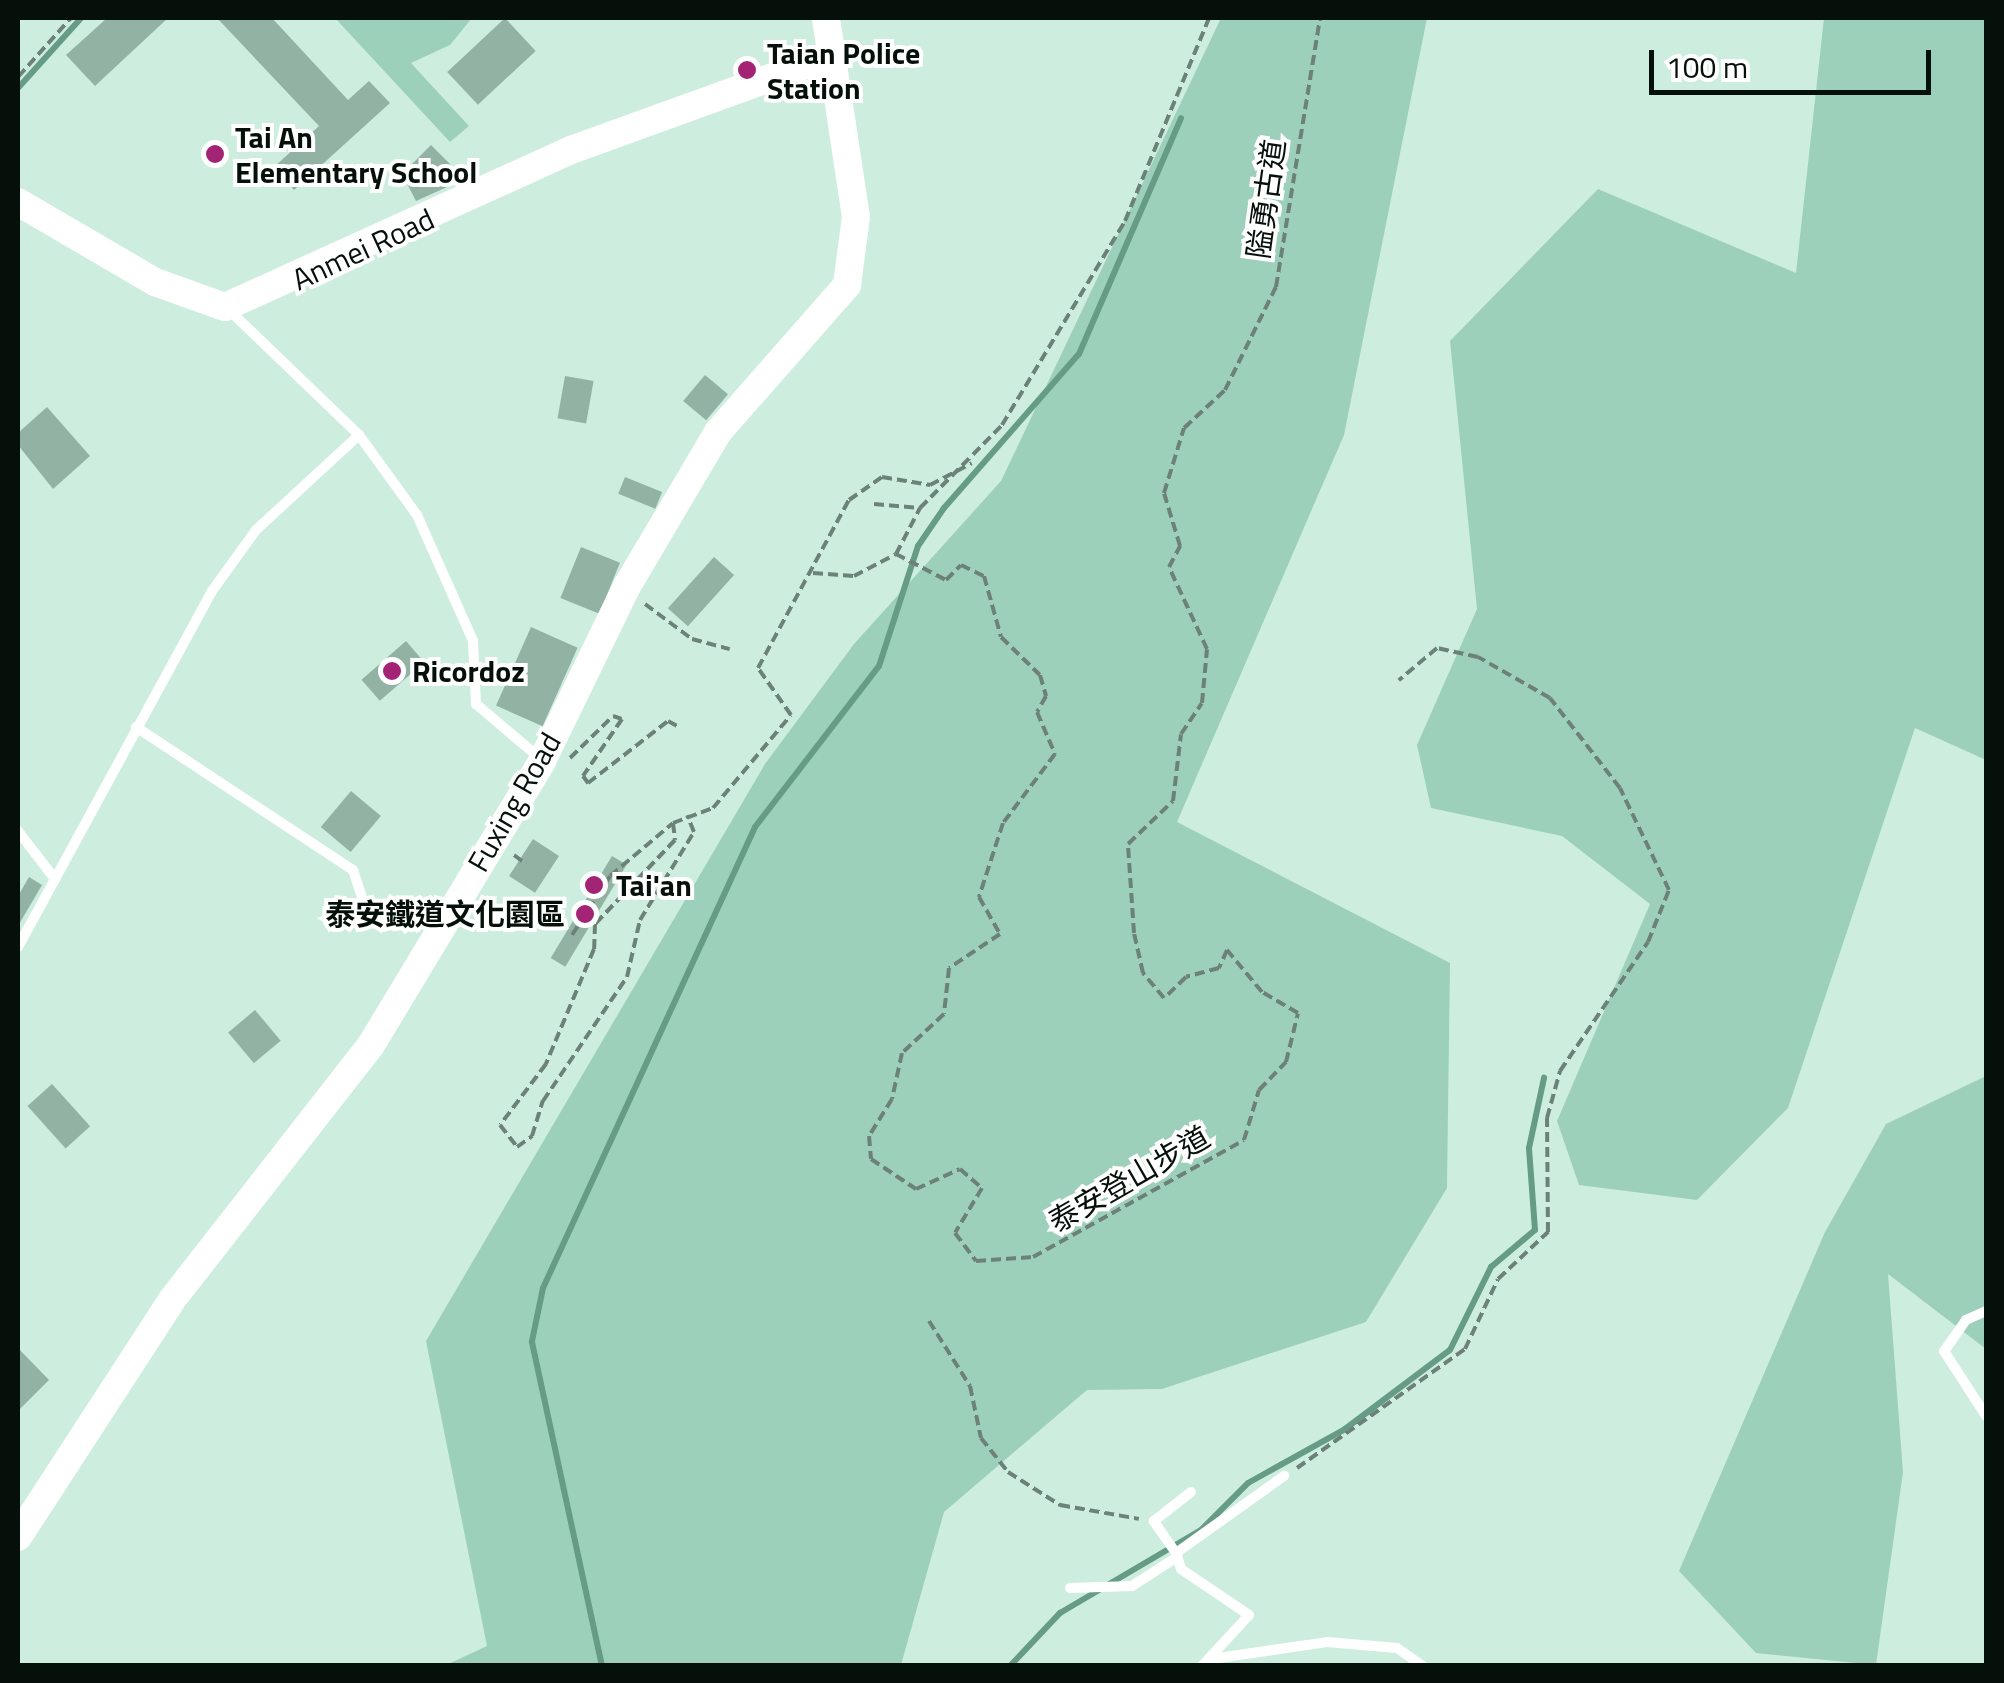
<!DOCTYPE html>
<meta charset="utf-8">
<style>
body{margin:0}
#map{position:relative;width:2004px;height:1683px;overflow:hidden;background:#cdeedf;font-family:"Titillium Web","Noto Sans TC",sans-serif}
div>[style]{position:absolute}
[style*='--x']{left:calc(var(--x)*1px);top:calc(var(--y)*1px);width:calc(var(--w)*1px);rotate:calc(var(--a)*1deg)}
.green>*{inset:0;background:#9dd0ba}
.stream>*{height:6px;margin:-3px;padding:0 3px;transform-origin:3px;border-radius:3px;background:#669c86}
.building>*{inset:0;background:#92b3a4;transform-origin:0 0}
.path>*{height:4px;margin-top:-2px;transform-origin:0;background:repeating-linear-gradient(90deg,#6c8278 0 10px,transparent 0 15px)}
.lane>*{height:10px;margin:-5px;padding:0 5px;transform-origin:5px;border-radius:5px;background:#fff}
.secondary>*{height:28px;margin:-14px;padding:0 14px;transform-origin:14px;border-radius:14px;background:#fff}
.dots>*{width:28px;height:28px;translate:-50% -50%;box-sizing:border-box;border:5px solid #fff;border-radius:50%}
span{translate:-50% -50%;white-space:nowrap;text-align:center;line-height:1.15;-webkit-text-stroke:8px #fff;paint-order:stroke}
.poi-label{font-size:30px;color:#05100b;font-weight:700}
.left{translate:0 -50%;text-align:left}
.right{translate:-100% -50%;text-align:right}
.street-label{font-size:30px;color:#05100b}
.frame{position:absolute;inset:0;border:20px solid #05100b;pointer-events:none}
.scale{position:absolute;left:1649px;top:50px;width:282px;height:45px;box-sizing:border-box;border:5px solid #05100b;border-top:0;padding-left:12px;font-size:30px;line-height:35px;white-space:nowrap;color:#05100b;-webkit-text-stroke:8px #fff;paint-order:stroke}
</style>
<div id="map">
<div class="green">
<div style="clip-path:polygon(335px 18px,472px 18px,450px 45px,411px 63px,469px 126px,450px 142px)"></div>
<div style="clip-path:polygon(1221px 18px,1427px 18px,1344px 435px,1177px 822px,1450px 963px,1447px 1188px,1366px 1322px,1162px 1389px,1087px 1390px,944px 1512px,901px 1665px,446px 1665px,487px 1646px,426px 1341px,765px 764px,854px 644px,1001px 481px)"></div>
<div style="clip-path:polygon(1824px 18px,1986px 18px,1986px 760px,1915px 728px,1788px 1108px,1697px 1200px,1579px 1185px,1557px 1121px,1650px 904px,1562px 836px,1431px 808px,1417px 745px,1477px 609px,1450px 341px,1598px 189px,1796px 273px)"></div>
<div style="clip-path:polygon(1986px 1076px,1986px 1349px,1888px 1274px,1903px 1472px,1876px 1665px,1756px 1653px,1679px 1571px,1825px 1232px,1886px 1124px)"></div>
</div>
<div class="stream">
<div style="--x:18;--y:88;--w:94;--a:-48"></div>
<div style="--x:602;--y:1666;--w:332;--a:-102.2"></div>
<div style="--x:532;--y:1341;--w:54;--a:-78.3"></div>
<div style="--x:543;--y:1288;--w:507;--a:-65.3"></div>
<div style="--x:755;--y:827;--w:203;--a:-52.4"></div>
<div style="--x:879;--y:666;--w:126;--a:-72"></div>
<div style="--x:918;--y:546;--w:46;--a:-55.6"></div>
<div style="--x:944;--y:508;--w:205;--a:-48.8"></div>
<div style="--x:1079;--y:354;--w:257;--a:-66.6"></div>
<div style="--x:1010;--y:1666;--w:73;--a:-46.7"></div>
<div style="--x:1060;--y:1613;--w:164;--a:-30.5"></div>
<div style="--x:1201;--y:1530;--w:66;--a:-45"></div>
<div style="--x:1248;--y:1483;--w:111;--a:-29.1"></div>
<div style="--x:1345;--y:1429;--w:131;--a:-37"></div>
<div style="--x:1450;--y:1350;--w:93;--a:-63.7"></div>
<div style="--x:1491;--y:1267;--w:57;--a:-40.1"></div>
<div style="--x:1535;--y:1230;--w:82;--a:-94.2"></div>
<div style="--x:1529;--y:1148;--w:72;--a:-77.9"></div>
</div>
<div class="building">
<div style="clip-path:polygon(107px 18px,168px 18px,95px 86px,66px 55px)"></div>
<div style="clip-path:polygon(217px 18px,272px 18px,348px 100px,369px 81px,390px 103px,294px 190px,274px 167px,319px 126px)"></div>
<div style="left:505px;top:18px;width:45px;height:79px;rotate:47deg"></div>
<div style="clip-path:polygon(431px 145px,465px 179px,416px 201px,402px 174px)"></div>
<div style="left:705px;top:375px;width:30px;height:34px;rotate:40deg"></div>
<div style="left:565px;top:376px;width:29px;height:43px;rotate:10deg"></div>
<div style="clip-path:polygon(47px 407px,90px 456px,53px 489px,18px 445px,18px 433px)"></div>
<div style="left:625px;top:477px;width:40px;height:18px;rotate:22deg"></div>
<div style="left:581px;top:547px;width:42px;height:55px;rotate:22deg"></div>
<div style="left:714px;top:557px;width:27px;height:69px;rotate:42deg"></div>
<div style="left:531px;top:627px;width:51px;height:86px;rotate:24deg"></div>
<div style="left:406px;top:641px;width:28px;height:59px;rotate:49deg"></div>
<div style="left:351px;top:791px;width:39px;height:47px;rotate:40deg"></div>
<div style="left:533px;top:839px;width:31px;height:44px;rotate:33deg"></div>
<div style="left:612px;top:856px;width:17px;height:119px;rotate:31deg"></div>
<div style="clip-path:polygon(29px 877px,42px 885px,18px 926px,18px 896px)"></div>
<div style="left:255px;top:1010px;width:40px;height:35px;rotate:50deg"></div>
<div style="left:52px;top:1084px;width:57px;height:33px;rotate:48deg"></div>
<div style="clip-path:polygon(18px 1348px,49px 1380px,18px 1411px)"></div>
</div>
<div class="path">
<div style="--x:18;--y:77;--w:79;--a:-48.1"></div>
<div style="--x:874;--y:504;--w:46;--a:5"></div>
<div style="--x:920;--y:508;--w:117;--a:-45.3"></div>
<div style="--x:1002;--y:425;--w:238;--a:-58.9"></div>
<div style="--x:1125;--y:221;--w:220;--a:-67.5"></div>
<div style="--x:896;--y:554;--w:56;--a:27.5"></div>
<div style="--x:946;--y:580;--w:21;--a:-45"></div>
<div style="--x:961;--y:565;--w:25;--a:26"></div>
<div style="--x:984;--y:576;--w:63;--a:74.4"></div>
<div style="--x:1001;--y:637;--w:54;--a:44.3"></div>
<div style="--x:1040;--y:675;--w:22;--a:74"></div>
<div style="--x:1046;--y:696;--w:18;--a:119"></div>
<div style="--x:1037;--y:712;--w:46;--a:66.8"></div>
<div style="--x:1055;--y:754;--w:86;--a:127"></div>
<div style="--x:1003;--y:823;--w:78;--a:108"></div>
<div style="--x:979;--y:897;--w:43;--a:60.4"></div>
<div style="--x:1000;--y:934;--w:61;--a:146.3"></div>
<div style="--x:949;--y:968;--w:46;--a:96.2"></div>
<div style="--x:944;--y:1014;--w:57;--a:137.1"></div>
<div style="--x:902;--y:1053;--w:47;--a:102.3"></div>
<div style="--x:892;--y:1099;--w:44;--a:121.9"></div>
<div style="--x:869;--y:1136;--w:23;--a:85"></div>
<div style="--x:871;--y:1159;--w:54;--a:33.7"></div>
<div style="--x:916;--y:1189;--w:48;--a:-24.4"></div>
<div style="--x:960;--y:1169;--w:29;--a:41"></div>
<div style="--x:982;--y:1188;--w:52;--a:121"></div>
<div style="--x:955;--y:1233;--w:35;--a:53"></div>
<div style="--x:976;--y:1261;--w:57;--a:-4"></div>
<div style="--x:1033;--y:1257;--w:241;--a:-29"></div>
<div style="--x:1244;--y:1140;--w:52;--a:-73.3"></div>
<div style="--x:1259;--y:1090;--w:39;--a:-46"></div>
<div style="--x:1286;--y:1062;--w:50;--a:-76.2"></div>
<div style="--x:1298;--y:1013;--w:42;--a:-149.7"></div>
<div style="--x:1262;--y:992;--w:55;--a:-129.8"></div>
<div style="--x:1227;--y:950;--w:20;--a:114"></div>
<div style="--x:1219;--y:968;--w:34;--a:165"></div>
<div style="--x:1186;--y:977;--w:30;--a:136"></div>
<div style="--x:1164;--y:998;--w:33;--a:-130"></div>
<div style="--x:1143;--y:973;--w:41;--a:-102.7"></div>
<div style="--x:1134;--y:933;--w:89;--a:-93.9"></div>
<div style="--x:1128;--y:844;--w:62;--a:-43.7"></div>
<div style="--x:1173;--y:801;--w:67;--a:-83.2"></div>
<div style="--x:1181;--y:734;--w:37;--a:-56"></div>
<div style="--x:1202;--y:703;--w:54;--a:-84.7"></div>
<div style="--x:1207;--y:649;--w:90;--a:-114.9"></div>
<div style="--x:1169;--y:567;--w:24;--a:-62"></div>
<div style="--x:1180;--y:546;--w:55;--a:-106.8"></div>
<div style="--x:1164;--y:493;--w:68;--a:-72.9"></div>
<div style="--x:1184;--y:428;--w:56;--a:-42.8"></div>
<div style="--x:1225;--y:390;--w:115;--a:-63.7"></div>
<div style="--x:1276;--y:287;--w:273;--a:-80.7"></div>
<div style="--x:813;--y:573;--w:41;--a:4.2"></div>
<div style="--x:854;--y:576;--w:47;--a:-27.6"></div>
<div style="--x:896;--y:554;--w:52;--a:-62.4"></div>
<div style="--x:645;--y:604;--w:59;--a:36.7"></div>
<div style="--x:692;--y:639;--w:39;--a:15"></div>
<div style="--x:570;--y:758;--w:60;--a:-44.3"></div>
<div style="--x:613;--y:716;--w:9;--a:18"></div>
<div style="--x:622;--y:719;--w:69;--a:124.4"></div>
<div style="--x:583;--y:776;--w:9;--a:54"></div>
<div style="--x:588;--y:783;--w:101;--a:-37.8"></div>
<div style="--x:668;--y:721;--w:13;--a:29"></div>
<div style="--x:673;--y:823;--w:17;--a:83"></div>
<div style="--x:675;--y:840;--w:116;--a:133.6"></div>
<div style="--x:595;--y:924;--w:25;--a:92"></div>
<div style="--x:594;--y:949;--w:125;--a:112.7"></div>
<div style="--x:546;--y:1064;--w:76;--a:127"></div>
<div style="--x:500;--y:1125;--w:28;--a:52"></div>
<div style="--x:517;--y:1147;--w:19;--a:-36"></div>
<div style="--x:532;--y:1136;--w:37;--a:-73"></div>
<div style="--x:543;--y:1101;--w:150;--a:-55.9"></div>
<div style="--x:627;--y:977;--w:58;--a:-77.2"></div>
<div style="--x:640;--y:920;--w:103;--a:-58.5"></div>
<div style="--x:694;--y:832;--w:18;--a:-112"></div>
<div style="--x:514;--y:855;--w:15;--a:37"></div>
<div style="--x:572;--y:935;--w:70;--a:-57.2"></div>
<div style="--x:610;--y:876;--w:82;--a:-40.1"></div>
<div style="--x:673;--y:823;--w:43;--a:-20.6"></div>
<div style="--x:713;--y:808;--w:121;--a:-50"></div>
<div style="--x:791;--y:715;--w:57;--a:-125.1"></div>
<div style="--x:758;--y:668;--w:191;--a:-61.6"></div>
<div style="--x:849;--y:500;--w:40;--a:-34.9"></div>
<div style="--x:882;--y:477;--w:49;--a:9.5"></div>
<div style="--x:930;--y:485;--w:47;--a:-27.6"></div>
<div style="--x:929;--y:1321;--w:77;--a:57.8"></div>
<div style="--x:970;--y:1386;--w:53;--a:78.1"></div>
<div style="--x:981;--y:1438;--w:43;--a:51.5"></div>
<div style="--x:1008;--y:1472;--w:62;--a:32.4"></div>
<div style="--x:1060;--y:1505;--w:80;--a:10"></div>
<div style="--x:1297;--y:1468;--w:206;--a:-35.3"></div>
<div style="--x:1465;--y:1349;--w:77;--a:-64.8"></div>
<div style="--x:1498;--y:1279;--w:69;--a:-43.2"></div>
<div style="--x:1548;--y:1232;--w:114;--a:-90.5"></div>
<div style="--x:1547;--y:1118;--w:49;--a:-74.5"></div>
<div style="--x:1560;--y:1071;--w:156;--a:-55.7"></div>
<div style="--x:1648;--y:942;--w:56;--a:-68"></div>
<div style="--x:1669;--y:890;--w:113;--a:-115.7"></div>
<div style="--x:1620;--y:788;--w:114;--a:-127.9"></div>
<div style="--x:1550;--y:698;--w:83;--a:-150.3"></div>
<div style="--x:1478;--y:657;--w:42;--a:-167.6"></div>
<div style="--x:1437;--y:648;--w:50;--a:139.9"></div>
</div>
<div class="lane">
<div style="--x:228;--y:309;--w:182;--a:43.9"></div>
<div style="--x:359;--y:435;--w:99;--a:54.1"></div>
<div style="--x:417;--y:515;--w:138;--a:66"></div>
<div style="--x:473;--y:641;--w:63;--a:87.3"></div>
<div style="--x:476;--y:704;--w:87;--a:40.3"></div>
<div style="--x:136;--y:727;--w:260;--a:33.4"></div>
<div style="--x:353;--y:870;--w:36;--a:72"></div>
<div style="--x:18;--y:831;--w:61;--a:52.4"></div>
<div style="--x:18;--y:947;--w:405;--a:-61.4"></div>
<div style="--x:212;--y:591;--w:75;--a:-54.2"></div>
<div style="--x:256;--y:530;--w:140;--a:-42.7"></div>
<div style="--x:1986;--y:1311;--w:22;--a:156"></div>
<div style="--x:1966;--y:1320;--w:38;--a:125"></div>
<div style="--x:1944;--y:1351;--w:77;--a:57.1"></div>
<div style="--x:1176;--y:1553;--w:39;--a:-125"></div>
<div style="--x:1154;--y:1521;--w:47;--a:-38.1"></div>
<div style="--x:1070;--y:1588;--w:62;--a:-1.8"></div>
<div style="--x:1132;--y:1586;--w:54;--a:-32.8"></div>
<div style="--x:1211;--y:1659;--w:117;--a:-8.3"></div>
<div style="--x:1327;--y:1642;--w:70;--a:4.9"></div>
<div style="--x:1397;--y:1648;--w:32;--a:35"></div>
<div style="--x:1202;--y:1666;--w:69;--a:-47.3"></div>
<div style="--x:1249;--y:1615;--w:82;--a:-145.9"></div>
<div style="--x:1181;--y:1569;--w:17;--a:-107"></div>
<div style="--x:1176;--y:1553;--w:133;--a:-35.5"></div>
</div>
<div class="secondary">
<div style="--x:18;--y:202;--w:159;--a:30.3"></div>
<div style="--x:155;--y:282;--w:74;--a:19.7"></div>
<div style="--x:225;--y:307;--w:380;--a:-24.4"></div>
<div style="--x:571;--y:150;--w:273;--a:-19.9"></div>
<div style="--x:18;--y:1537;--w:281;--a:-57"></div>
<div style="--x:171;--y:1301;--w:325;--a:-52"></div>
<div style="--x:371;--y:1045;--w:332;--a:-58.9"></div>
<div style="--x:542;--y:761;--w:195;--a:-64.1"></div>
<div style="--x:627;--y:586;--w:179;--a:-59.4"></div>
<div style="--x:718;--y:432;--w:196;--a:-48.7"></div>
<div style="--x:847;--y:285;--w:69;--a:-82.5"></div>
<div style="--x:856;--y:217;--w:201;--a:-98.6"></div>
</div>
<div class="dots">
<div style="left:747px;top:70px;background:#a32375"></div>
<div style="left:215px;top:154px;background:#a32375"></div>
<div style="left:392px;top:671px;background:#a32375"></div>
<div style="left:594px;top:885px;background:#a32375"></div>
<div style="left:585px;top:914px;background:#a32375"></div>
</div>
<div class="poi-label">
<span class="left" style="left:767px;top:70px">Taian Police<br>Station</span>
<span class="left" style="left:235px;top:154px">Tai An<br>Elementary School</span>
<span class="left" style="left:412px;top:671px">Ricordoz</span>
<span class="left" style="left:616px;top:885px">Tai'an</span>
<span class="right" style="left:565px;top:914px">泰安鐵道文化園區</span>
</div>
<div class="street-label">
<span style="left:1266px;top:199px;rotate:-82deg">隘勇古道</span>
<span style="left:363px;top:249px;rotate:-25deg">Anmei Road</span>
<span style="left:514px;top:802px;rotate:-60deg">Fuxing Road</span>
<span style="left:1129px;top:1179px;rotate:-30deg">泰安登山步道</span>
</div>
<div class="frame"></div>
<div class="scale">100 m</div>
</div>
